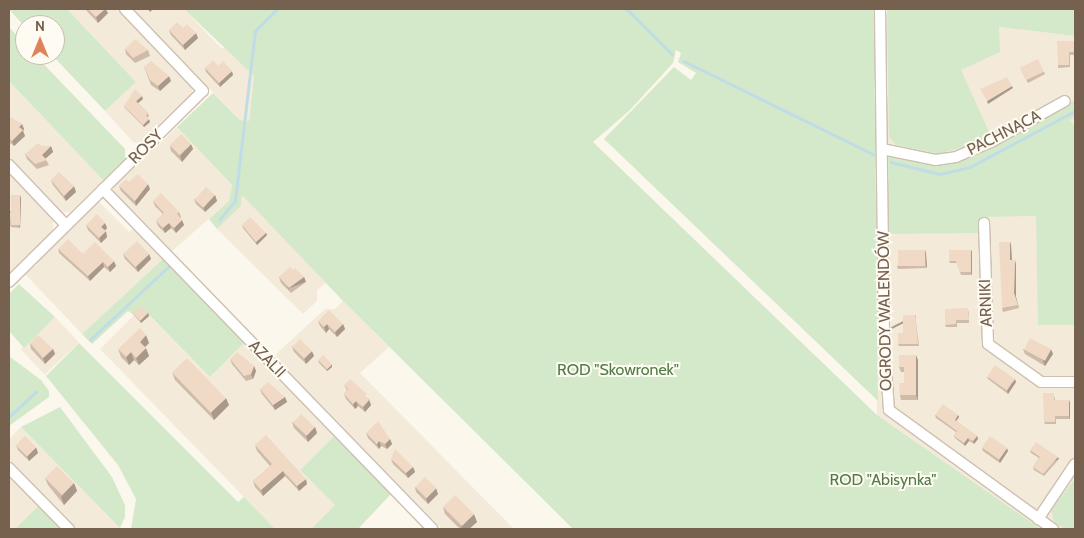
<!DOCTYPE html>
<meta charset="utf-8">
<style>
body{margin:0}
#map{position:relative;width:1084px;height:538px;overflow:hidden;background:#fcf7ec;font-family:Cabin,sans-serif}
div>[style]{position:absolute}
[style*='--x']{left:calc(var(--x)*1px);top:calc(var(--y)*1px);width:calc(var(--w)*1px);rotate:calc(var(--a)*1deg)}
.residential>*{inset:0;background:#f3eada;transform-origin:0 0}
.green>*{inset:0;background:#d4e9ca}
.stream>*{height:2.5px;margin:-1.25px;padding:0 1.25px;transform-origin:1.25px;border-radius:1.25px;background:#c0dde5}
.roads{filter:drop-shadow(1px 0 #cec0b1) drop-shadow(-1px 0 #cec0b1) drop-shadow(0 1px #cec0b1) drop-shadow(0 -1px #cec0b1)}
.minor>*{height:10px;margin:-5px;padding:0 5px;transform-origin:5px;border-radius:5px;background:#fff}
.wall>*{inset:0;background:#cebba9}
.shaded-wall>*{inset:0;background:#a8998a;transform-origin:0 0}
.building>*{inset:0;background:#f0dac5;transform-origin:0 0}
span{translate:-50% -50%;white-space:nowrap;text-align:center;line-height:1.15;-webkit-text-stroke:4px #fefbf2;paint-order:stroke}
.street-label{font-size:16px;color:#76614f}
.park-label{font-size:16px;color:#527b47}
.frame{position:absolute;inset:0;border:10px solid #76614f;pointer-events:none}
.north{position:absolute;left:15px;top:15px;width:50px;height:50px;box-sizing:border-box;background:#fefbf2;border:1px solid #c8bdb1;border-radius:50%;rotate:0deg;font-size:14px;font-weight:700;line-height:20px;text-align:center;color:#76614f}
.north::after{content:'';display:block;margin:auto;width:18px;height:22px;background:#de8259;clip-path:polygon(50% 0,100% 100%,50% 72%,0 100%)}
</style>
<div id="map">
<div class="residential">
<div style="clip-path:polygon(67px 9px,117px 9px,192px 87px,192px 94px,141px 142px,134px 143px,105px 111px,136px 82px)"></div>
<div style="clip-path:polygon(132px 9px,184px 9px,222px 49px,225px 47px,254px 76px,249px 121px,240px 120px)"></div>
<div style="clip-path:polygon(874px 12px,1075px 36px,1075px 529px,1041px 529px,877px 415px)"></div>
<div style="clip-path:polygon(9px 81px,103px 180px,70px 212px,61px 212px,9px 157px)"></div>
<div style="clip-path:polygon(177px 127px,232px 185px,229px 201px,170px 253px,113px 194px,114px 187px)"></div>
<div style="clip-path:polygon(9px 174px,53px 220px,53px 230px,9px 274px)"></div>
<div style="clip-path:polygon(242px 194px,326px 283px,317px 290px,317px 301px,303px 314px,217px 229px,241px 206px)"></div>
<div style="clip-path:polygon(98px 201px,129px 232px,134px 228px,164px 258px,82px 334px,24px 273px,37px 265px,40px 258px)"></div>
<div style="clip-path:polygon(343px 301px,389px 347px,360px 373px,514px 529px,442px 529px,277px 361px,276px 354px,325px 309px,335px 309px)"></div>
<div style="clip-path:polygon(141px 308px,210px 377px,244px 343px,334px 436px,300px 470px,335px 505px,311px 529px,275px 529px,100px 349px)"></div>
<div style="left:55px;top:317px;width:35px;height:47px;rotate:47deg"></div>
<div style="clip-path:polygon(21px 427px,120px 528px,118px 529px,78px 529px,9px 459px,9px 439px)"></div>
<div style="clip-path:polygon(9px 475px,39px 505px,15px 529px,9px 529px)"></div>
</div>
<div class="green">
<div style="clip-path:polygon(9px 9px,67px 9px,136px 82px,105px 111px,52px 55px,55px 55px,55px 25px,25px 27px)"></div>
<div style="clip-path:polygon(184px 9px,874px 9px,878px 401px,604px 139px,674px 67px,691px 80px,696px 73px,678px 62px,681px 53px,676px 50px,673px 63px,630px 110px,593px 142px,877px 415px,1041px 529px,573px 529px,343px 301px,242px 195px,241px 206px,217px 229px,209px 219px,229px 201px,232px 185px,177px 127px,213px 93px,240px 120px,249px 121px,254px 76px)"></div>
<div style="clip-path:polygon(887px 9px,1075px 9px,1075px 36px,999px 27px,1000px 52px,961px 70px,990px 134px,971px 145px,938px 154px,896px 145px,889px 137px)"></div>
<div style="clip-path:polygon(9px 27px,25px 44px,25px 55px,35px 55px,125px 149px,125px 159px,103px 180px,9px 81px)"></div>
<div style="clip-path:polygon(1075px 100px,1075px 117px,1070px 120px,1075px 127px,1075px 325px,1038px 325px,1036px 216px,980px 217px,980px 233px,889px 234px,888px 156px,940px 165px,962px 159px,1015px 135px)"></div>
<div style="clip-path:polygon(164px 258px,244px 343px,210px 377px,142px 308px,134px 315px,128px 311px,92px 344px,82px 334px)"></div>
<div style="clip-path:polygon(19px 284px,55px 317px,24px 348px,9px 331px,9px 294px)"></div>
<div style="clip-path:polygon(79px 343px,238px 502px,244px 497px,275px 529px,131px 529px,136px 499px,118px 465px,46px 376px)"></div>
<div style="clip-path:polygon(9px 356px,41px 380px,49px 391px,49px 397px,9px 426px)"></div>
<div style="clip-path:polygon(60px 407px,112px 477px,125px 505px,125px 517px,120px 528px,21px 427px)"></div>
<div style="clip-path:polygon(334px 436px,391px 494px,358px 529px,311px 529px,335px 505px,300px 470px)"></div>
<div style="clip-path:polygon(1075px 479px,1075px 529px,1065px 529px,1054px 522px,1051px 510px)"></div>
<div style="clip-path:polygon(39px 505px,62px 529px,15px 529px)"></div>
</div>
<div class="stream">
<div style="--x:627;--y:9;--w:64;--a:45"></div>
<div style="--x:684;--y:61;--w:211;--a:26.2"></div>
<div style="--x:891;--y:162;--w:50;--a:13.8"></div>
<div style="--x:940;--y:174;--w:31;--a:-13"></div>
<div style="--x:970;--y:167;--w:119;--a:-28.1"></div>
<div style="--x:219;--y:220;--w:25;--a:-50"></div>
<div style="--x:235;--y:201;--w:171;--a:-83.3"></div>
<div style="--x:255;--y:31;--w:31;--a:-45"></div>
<div style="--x:90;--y:340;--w:107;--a:-43.1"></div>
<div style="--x:9;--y:417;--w:37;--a:-43"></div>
</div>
<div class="roads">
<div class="minor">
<div style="--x:880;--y:9;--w:330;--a:89.3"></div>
<div style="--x:884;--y:339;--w:71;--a:86"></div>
<div style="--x:889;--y:410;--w:203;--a:36"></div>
<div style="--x:882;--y:149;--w:54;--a:11.7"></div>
<div style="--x:935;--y:160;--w:21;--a:-8"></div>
<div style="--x:956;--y:157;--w:40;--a:-23.4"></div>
<div style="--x:993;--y:141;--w:82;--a:-29.1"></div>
<div style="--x:9;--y:165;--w:83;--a:46.5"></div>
<div style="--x:103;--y:189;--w:473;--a:45.9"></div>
<div style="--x:984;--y:223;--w:121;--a:88.1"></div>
<div style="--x:988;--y:344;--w:65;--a:35.6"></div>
<div style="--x:1041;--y:382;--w:34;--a:0"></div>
<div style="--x:9;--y:282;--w:272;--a:-44.6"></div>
<div style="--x:203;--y:91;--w:113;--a:-133.6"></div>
<div style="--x:9;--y:468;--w:86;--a:45.5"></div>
<div style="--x:1038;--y:519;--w:66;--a:-56.1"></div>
</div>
</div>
<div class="wall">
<div style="clip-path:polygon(85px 9px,106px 9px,108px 13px,98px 23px)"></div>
<div style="clip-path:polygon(183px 28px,198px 38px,185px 50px,171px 35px,169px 30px)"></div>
<div style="clip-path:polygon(1074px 44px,1075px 55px,1070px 55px,1070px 67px,1058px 68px,1058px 65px)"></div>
<div style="clip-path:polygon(125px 49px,148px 50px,150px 56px,135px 63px,126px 54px)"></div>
<div style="clip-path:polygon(218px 66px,233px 75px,220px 87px,206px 72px,205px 68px)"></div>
<div style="clip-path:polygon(144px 67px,171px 81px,160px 91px,151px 85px)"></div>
<div style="clip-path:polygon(1021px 70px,1044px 72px,1045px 74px,1028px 83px)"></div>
<div style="clip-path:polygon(143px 99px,138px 103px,148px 113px,149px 116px,147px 118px,150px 122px,144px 127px,125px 108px,124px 106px)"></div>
<div style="clip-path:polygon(9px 118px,22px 124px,24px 129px,23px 131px,25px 136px,14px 146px,9px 142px)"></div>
<div style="clip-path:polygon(42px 146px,51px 146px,53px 152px,45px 158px,49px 165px,37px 169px,27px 159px,25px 154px)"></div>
<div style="clip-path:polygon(170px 146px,193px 149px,182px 162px,171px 151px)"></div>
<div style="clip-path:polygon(51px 180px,76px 192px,66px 201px,53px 185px)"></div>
<div style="clip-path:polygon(119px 186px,150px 189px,136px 206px,121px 191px)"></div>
<div style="clip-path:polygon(215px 195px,217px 201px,205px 212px,196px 204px,194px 199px)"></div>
<div style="clip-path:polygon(21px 198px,20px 228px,11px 227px,10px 225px,11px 213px,9px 214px,9px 209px,11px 212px)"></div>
<div style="clip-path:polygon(153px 201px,179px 212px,181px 217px,180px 218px,184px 225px,176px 233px,171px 228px,165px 233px,158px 226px,156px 221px,163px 214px,155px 206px)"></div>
<div style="clip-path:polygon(105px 223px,107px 228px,105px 231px,107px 237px,101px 243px,88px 230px,86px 225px)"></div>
<div style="clip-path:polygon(242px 225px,266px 233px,267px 235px,257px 245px,243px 228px)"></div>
<div style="clip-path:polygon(1010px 242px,1011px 245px,1012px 260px,1016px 264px,1016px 297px,1019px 308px,1003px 312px,1002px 308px)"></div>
<div style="clip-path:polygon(58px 249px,83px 254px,116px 266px,110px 272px,104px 267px,90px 281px,59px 253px)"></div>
<div style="clip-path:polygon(925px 250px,926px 253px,927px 268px,898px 269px,897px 266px)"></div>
<div style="clip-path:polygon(971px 250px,972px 252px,972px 275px,961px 275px,957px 263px,950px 263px,949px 261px)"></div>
<div style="clip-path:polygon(123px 254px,149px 254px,151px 259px,138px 272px,125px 259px)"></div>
<div style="clip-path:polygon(293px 270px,304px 277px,306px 282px,291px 293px,281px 283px,279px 277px)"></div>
<div style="clip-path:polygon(969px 311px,969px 323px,957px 323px,957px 327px,946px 327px,945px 325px)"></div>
<div style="clip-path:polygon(133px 313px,148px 313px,149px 316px,141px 323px,134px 315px)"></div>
<div style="clip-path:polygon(915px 315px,919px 346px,899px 346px,898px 344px,903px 333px)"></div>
<div style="clip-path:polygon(318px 321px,343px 324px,345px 329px,337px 337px,329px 329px,326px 333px,320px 326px)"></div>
<div style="clip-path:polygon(30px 343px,53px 349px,55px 354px,45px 364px,31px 349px)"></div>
<div style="clip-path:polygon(149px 343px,145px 347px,149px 356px,139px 365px,134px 360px,129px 365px,121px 357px,118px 349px)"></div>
<div style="clip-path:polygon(292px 346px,314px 356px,306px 364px,294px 352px)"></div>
<div style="clip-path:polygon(1023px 349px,1053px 354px,1045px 366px,1025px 354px)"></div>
<div style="clip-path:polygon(230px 359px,254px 366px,256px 371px,253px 379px,246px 381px,232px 364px)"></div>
<div style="clip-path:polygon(318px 360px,332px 367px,327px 371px,319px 363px)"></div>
<div style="clip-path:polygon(918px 360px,918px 400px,901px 400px,900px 395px,904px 383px,904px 372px,901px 372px,899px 367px)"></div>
<div style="clip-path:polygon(172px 372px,229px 405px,214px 420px,175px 380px)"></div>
<div style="clip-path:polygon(987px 377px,1016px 382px,1008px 394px,988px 379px)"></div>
<div style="clip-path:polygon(344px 385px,369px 399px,371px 405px,365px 412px,358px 406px,355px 409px,346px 399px,344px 394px,347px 390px)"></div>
<div style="clip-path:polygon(260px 389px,285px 397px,287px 402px,275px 410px,262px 394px)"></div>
<div style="clip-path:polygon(1055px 396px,1055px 400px,1069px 400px,1070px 403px,1070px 419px,1056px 419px,1056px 424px,1045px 424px,1044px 422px)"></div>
<div style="clip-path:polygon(935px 415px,958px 415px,959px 417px,956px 421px,977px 436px,978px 439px,974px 444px,969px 441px,965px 446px,955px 438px,954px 436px,956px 432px,936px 418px)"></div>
<div style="clip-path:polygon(292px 422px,315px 427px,317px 433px,308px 442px,294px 428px)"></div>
<div style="clip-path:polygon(366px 433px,390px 439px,392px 444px,387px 449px,381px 446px,379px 449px,368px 438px)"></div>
<div style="clip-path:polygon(16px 445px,38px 453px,29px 461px,18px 450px)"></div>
<div style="clip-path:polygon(255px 445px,307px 484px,299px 491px,285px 476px,263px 496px,255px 487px,253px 481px,270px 466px,257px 451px)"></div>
<div style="clip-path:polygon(982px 448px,1008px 451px,1000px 463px,983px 451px)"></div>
<div style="clip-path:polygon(1030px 450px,1059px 459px,1044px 476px,1034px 470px,1033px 467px,1039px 458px,1031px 453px)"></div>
<div style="clip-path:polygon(391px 459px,413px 467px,415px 472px,408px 478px,393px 464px)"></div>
<div style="clip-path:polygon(45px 478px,74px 483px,77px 491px,64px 505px,48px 485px)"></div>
<div style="clip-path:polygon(415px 487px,438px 494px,428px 504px,416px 492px)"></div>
<div style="clip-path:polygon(443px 507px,477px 522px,469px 529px,460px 529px,445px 514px)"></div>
</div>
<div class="shaded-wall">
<div style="clip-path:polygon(105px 9px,108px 13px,98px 23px,96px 17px)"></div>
<div style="clip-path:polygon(148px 9px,153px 9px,150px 12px)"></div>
<div style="clip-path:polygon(196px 33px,198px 38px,185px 50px,183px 45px)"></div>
<div style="clip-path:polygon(232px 71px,233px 75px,220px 87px,219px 83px)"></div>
<div style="clip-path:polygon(169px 76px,171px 81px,160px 91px,158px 86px)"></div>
<div style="clip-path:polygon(1012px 86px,1013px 88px,988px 104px,987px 101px)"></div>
<div style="clip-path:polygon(142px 96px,143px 99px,137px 104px,136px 101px)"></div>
<div style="clip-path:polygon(149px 119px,150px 122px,144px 127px,143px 125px)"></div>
<div style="clip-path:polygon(22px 124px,24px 129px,23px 131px,25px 136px,14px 146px,12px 141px,19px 127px)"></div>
<div style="clip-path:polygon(191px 144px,193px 149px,182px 162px,180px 156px)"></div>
<div style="clip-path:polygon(51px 146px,53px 152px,44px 160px,42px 155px)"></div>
<div style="clip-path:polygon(148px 184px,150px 189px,136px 206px,135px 201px)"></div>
<div style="clip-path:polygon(74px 186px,76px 192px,66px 201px,64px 196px)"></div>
<div style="clip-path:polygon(20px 195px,21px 198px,20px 228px,19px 225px)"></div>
<div style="clip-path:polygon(215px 195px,217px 201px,205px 212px,203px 207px)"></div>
<div style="clip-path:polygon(182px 220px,184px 225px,176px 233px,174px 228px)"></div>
<div style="clip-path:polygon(105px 223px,107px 228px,103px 232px,101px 227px)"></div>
<div style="clip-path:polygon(169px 223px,171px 228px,165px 233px,163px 228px)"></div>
<div style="clip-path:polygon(106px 231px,107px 237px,101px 243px,99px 238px)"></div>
<div style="clip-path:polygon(266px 233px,267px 235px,257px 245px,256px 242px)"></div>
<div style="clip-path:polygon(1010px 242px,1011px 245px,1012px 264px,1010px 260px)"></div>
<div style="clip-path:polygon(925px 250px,926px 253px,927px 268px,926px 266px)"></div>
<div style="clip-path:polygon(971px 250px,972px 252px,972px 275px,971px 272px)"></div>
<div style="clip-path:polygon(149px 254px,151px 259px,138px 272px,136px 267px)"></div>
<div style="clip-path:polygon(1015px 260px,1016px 264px,1016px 297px,1019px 308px,1014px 293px)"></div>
<div style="clip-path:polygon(114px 261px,116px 266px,110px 272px,108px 267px)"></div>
<div style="clip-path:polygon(103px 262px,104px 267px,90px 281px,88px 276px)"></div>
<div style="left:304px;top:277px;width:5px;height:19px;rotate:68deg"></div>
<div style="clip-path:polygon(148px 313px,149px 316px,141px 323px,140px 320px)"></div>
<div style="left:915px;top:315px;width:2px;height:29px;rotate:63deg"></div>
<div style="clip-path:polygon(327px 324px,329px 329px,326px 333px,324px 327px)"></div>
<div style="clip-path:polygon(343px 324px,345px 329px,337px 337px,335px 332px)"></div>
<div style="clip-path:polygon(146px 335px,149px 343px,142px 350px,140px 342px)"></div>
<div style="clip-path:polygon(146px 348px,149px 356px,139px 365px,136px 358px)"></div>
<div style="clip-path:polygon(53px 349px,55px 354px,45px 364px,43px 358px)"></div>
<div style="clip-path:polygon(1051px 349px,1053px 354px,1045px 366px,1043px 361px)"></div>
<div style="clip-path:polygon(312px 351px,314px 356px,306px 364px,304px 358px)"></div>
<div style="clip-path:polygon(131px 352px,134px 360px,129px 365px,126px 357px)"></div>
<div style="clip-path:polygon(916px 355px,918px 360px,918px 400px,916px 395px)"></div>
<div style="clip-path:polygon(332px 364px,332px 367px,327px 371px,327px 369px)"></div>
<div style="clip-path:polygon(254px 366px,256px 371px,253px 379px,251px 374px)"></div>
<div style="clip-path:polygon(1015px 379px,1016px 382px,1008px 394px,1007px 391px)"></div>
<div style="clip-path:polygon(285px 397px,287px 402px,275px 410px,273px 405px)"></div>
<div style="clip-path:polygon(226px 398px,229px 405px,214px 420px,211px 412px)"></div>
<div style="clip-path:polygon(369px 400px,371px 405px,365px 412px,363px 407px)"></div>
<div style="clip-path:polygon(1069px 400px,1070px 403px,1070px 419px,1069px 416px)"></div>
<div style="clip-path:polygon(356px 401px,358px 406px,355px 409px,353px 404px)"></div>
<div style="clip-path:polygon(958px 415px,959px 417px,955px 423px,955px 420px)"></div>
<div style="clip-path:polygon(315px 427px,317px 433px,308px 442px,306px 436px)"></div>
<div style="clip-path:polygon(977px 436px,978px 439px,974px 444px,973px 441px)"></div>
<div style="clip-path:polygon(968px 438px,969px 441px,965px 446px,964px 443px)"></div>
<div style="clip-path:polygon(390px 439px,392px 444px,387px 449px,385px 444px)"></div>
<div style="clip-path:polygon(379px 441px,381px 446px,379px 449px,377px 444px)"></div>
<div style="clip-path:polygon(36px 447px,38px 453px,29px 461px,27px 456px)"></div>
<div style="clip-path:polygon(1007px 448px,1008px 451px,1000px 463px,999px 460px)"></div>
<div style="left:1058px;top:457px;width:2px;height:23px;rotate:63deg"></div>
<div style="clip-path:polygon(413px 467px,415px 472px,408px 478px,406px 473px)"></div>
<div style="clip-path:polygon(283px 471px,285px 476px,263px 496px,261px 490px)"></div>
<div style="clip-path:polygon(306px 479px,307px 484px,299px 491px,297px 486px)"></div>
<div style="clip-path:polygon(74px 483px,77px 491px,64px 505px,61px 497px)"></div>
<div style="clip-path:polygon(436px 488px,438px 494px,428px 504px,426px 499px)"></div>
<div style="clip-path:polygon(474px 514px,477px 522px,469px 529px,462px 529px,461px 526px)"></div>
</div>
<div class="building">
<div style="clip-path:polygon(88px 9px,105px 9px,96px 17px)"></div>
<div style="clip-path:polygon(177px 22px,183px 28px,187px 24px,196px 33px,183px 45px,169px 30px)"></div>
<div style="clip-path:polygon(135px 39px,148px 50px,133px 58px,125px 49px)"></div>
<div style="clip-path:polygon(1057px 41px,1074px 41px,1074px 52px,1069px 52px,1069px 65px,1058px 65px)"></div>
<div style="left:1038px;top:59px;width:14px;height:20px;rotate:65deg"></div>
<div style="clip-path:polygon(213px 60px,218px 66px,223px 61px,232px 71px,219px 83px,205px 68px)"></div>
<div style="clip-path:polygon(151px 61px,169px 76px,158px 86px,150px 80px,144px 67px)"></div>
<div style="clip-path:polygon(1007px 77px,1012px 86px,987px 101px,980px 89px)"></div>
<div style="clip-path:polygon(135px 89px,142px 96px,136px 101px,148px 113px,146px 116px,149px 119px,143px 125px,124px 106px)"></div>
<div style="clip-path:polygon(10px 117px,22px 124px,19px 127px,23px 130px,12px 141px,9px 138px,9px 118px)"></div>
<div style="left:181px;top:134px;width:14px;height:16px;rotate:45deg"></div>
<div style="clip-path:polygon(38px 143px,42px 146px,51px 146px,42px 155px,47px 160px,35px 164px,25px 154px)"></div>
<div style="clip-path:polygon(59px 172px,74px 186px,64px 196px,51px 180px)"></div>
<div style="clip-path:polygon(138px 174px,148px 184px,135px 201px,119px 186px,126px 179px,129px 182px)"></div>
<div style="left:206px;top:187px;width:12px;height:17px;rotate:42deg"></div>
<div style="clip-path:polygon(161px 193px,179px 212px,177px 214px,182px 220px,174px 228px,169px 223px,163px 228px,156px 221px,164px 213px,153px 201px)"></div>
<div style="left:11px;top:195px;width:9px;height:30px"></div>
<div style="clip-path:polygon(97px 214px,105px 223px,101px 227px,106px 231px,99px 238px,86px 225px)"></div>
<div style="clip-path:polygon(250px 217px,266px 233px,256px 242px,242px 225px)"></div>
<div style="clip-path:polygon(68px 239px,83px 254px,95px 242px,114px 261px,108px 267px,103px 262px,88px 276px,58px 249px)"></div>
<div style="left:137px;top:241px;width:18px;height:19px;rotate:47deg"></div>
<div style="clip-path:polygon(999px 242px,1010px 242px,1010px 260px,1015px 260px,1014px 293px,1018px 305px,1002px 308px)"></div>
<div style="left:898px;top:250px;width:27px;height:16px"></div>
<div style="clip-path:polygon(949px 250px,971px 250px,971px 272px,960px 272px,956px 261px,949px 261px)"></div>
<div style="clip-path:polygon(290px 267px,293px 270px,295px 268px,304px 277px,289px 288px,279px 277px)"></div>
<div style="left:141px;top:306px;width:10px;height:11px;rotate:45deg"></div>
<div style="clip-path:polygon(968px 308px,969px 320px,956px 320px,956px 324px,945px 325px,945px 309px)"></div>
<div style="clip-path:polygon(329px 310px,343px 324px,335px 332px,327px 324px,324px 327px,318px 321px)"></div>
<div style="clip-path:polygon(903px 315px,915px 315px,918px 344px,898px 344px,898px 333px,903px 333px)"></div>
<div style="clip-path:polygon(140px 328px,146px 335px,140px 342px,146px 348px,136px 358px,131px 352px,126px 357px,118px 349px)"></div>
<div style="clip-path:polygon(38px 335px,53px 349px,43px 358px,30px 343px)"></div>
<div style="left:1030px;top:338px;width:24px;height:13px;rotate:28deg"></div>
<div style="left:300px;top:339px;width:17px;height:11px;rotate:45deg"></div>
<div style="clip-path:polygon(237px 352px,254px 366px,251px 374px,244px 376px,230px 359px)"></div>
<div style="left:323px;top:355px;width:13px;height:7px;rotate:45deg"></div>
<div style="clip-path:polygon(899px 355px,916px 355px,916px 395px,900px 395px,899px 383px,904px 383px,904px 367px,899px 367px)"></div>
<div style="left:187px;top:358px;width:56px;height:21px;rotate:46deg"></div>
<div style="left:995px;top:365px;width:24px;height:14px;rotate:35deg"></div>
<div style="clip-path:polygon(350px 379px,367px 394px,365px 396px,369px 400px,363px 407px,356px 401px,353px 404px,344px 394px,348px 389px,344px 385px)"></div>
<div style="clip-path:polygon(268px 382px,285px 397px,273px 405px,260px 389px)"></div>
<div style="clip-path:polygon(1043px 393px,1054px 393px,1054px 400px,1069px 400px,1069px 416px,1055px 416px,1055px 422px,1044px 422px)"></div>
<div style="clip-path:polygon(943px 404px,958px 415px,955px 420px,977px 436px,973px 441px,968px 438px,964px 443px,954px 436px,957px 431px,935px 415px)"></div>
<div style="left:301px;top:414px;width:19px;height:12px;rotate:43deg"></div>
<div style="clip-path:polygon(378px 421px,390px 439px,385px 444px,379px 441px,377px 444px,366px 433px)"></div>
<div style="clip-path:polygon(266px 435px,306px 479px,297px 486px,283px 471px,261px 490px,253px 481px,272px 464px,255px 445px)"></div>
<div style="left:25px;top:436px;width:16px;height:13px;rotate:45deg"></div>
<div style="left:990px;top:436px;width:21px;height:14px;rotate:35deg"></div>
<div style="clip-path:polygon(1036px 442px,1058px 457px,1043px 474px,1033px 467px,1040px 457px,1030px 450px)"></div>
<div style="clip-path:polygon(395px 449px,413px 467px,406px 473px,391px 459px)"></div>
<div style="left:57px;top:466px;width:24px;height:17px;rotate:45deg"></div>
<div style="left:425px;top:477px;width:16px;height:14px;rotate:45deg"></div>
<div style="left:455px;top:495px;width:27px;height:17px;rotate:45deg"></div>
</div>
<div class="street-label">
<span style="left:1004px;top:133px;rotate:-27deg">PACHNĄCA</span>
<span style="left:146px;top:147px;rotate:-45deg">ROSY</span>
<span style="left:986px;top:303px;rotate:-92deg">ARNIKI</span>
<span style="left:885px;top:311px;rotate:-91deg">OGRODY WALENDÓW</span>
<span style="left:267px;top:359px;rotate:46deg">AZALII</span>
</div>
<div class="park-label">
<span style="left:618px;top:370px">ROD "Skowronek"</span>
<span style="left:883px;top:480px">ROD "Abisynka"</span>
</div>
<div class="frame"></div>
<div class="north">N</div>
</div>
